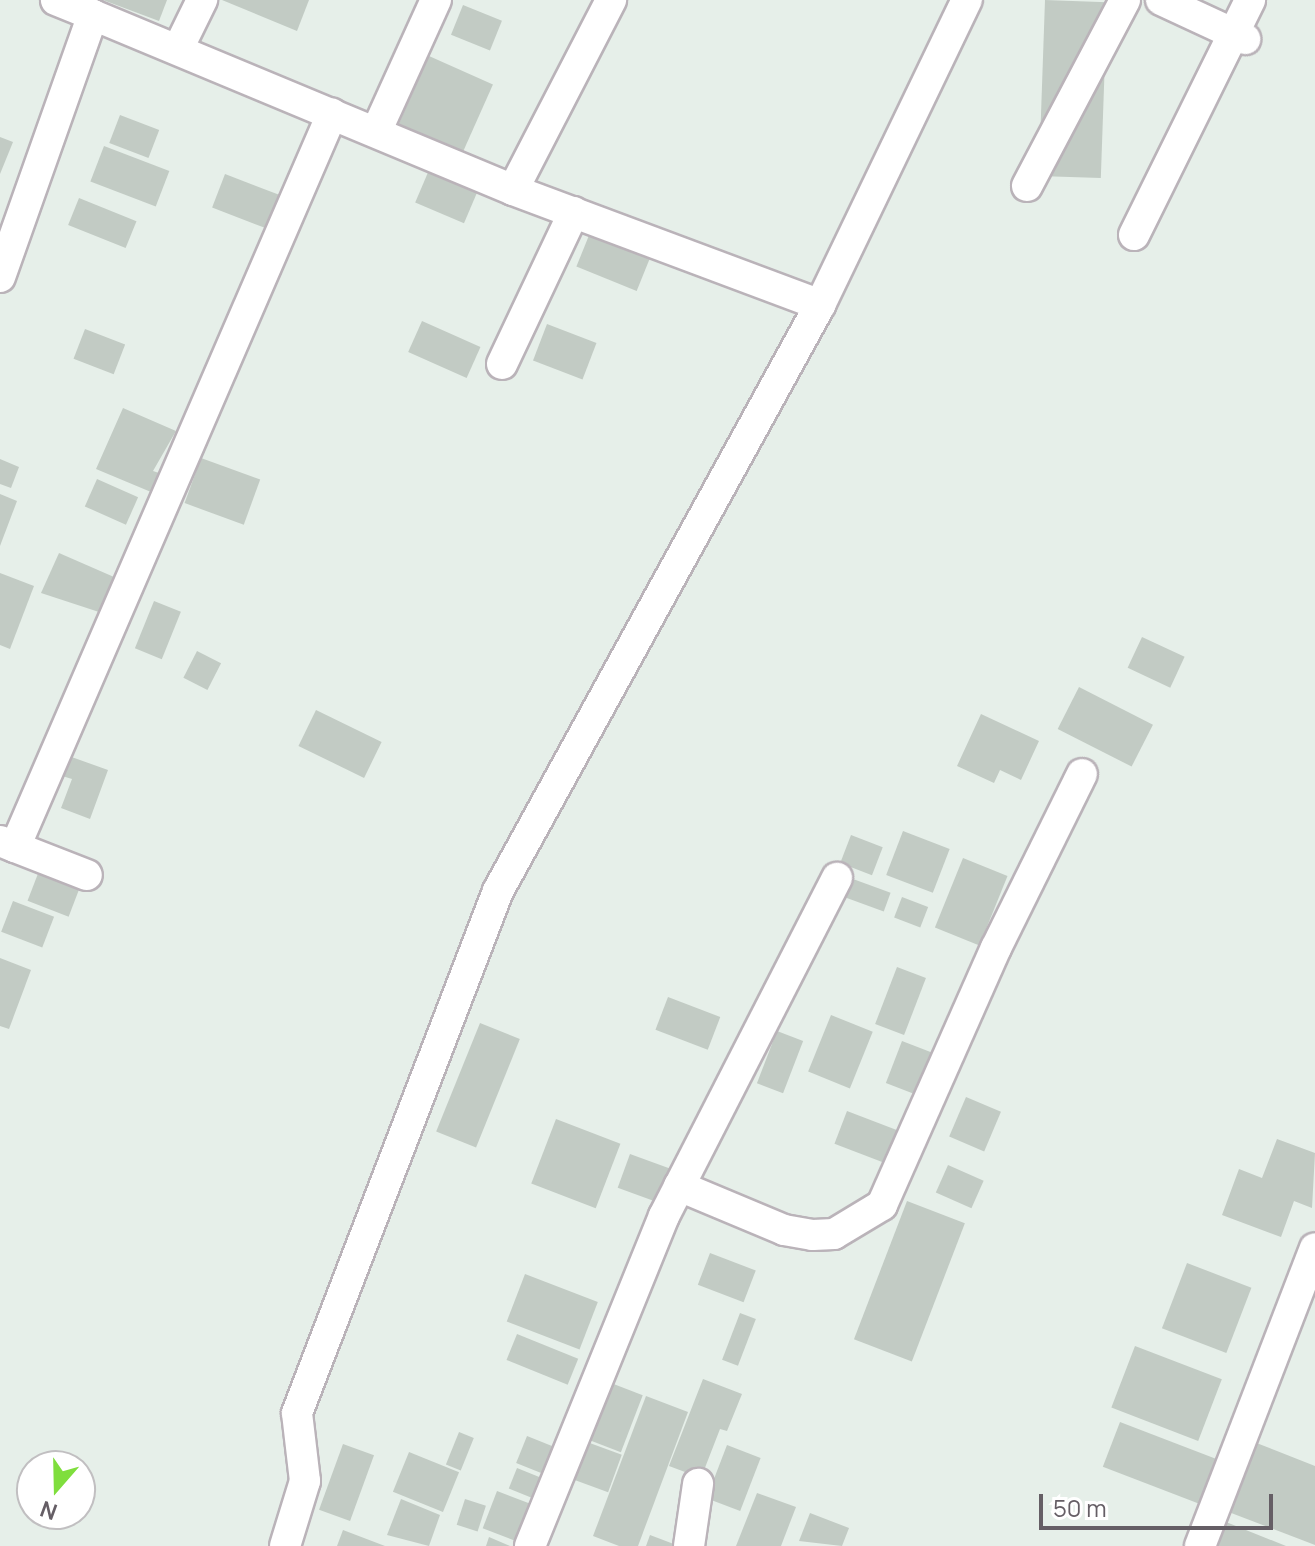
<!DOCTYPE html>
<style>
body{margin:0}
#map{position:relative;width:1315px;height:1546px;overflow:hidden;background:#e6efe9;font-family:Manrope,sans-serif}
div>[style]{position:absolute}
[style*='--x']{left:calc(var(--x)*1px);top:calc(var(--y)*1px);width:calc(var(--w)*1px);rotate:calc(var(--a)*1deg)}
.building>*{inset:0;background:#c2cbc4;transform-origin:0 0}
.roads{filter:drop-shadow(2px 0 #bab3b9) drop-shadow(-2px 0 #bab3b9) drop-shadow(0 2px #bab3b9) drop-shadow(0 -2px #bab3b9)}
.minor>*{height:30px;margin:-15px;padding:0 15px;transform-origin:15px;border-radius:15px;background:#fff}
span{translate:-50% -50%;white-space:nowrap;text-align:center;line-height:1.15;-webkit-text-stroke:8px #fff;paint-order:stroke}
.north{position:absolute;left:16px;top:1450px;width:80px;height:80px;box-sizing:border-box;background:#fff;border:2px solid #c1bfc1;border-radius:50%;rotate:200deg;font-size:22px;font-weight:700;line-height:32px;text-align:center;color:#655e65}
.north::after{content:'';display:block;margin:auto;width:28px;height:36px;background:#7fde3d;clip-path:polygon(50% 0,100% 100%,50% 72%,0 100%)}
.scale{position:absolute;left:1039px;top:1494px;width:234px;height:36px;box-sizing:border-box;border:4px solid #655e65;border-top:0;padding-left:10px;font-size:24px;line-height:28px;white-space:nowrap;color:#655e65;-webkit-text-stroke:6px #fff;paint-order:stroke}
</style>
<div id="map">
<div class="building">
<div style="clip-path:polygon(103px 0,167px 0,159px 21px)"></div>
<div style="clip-path:polygon(222px 0,309px 0,297px 31px)"></div>
<div style="left:1045px;top:0;width:62px;height:176px;rotate:2deg"></div>
<div style="left:463px;top:5px;width:42px;height:32px;rotate:22deg"></div>
<div style="left:429px;top:56px;width:70px;height:81px;rotate:24deg"></div>
<div style="left:120px;top:115px;width:42px;height:30px;rotate:21deg"></div>
<div style="clip-path:polygon(0 137px,13px 142px,0 174px)"></div>
<div style="left:104px;top:146px;width:70px;height:38px;rotate:21deg"></div>
<div style="left:432px;top:163px;width:53px;height:43px;rotate:23deg"></div>
<div style="left:225px;top:174px;width:60px;height:36px;rotate:21deg"></div>
<div style="left:79px;top:198px;width:62px;height:29px;rotate:22deg"></div>
<div style="left:594px;top:223px;width:65px;height:47px;rotate:22deg"></div>
<div style="left:422px;top:321px;width:64px;height:34px;rotate:24deg"></div>
<div style="left:547px;top:324px;width:53px;height:39px;rotate:21deg"></div>
<div style="left:85px;top:329px;width:43px;height:32px;rotate:21deg"></div>
<div style="clip-path:polygon(123px 408px,176px 431px,153px 471px,159px 473px,151px 492px,96px 469px)"></div>
<div style="left:201px;top:458px;width:63px;height:48px;rotate:20deg"></div>
<div style="clip-path:polygon(0 459px,19px 467px,11px 488px,0 484px)"></div>
<div style="left:97px;top:479px;width:45px;height:30px;rotate:24deg"></div>
<div style="clip-path:polygon(0 494px,17px 501px,0 546px)"></div>
<div style="clip-path:polygon(59px 553px,114px 577px,99px 612px,41px 593px)"></div>
<div style="clip-path:polygon(0 573px,34px 586px,10px 649px,0 645px)"></div>
<div style="left:154px;top:601px;width:29px;height:51px;rotate:22deg"></div>
<div style="left:1142px;top:637px;width:47px;height:34px;rotate:25deg"></div>
<div style="left:197px;top:651px;width:27px;height:30px;rotate:27deg"></div>
<div style="left:1079px;top:687px;width:83px;height:47px;rotate:27deg"></div>
<div style="left:316px;top:710px;width:73px;height:40px;rotate:26deg"></div>
<div style="clip-path:polygon(981px 714px,1039px 741px,1021px 780px,1000px 770px,994px 783px,957px 766px)"></div>
<div style="clip-path:polygon(66px 755px,108px 770px,90px 819px,61px 808px,72px 779px,59px 775px)"></div>
<div style="left:903px;top:831px;width:50px;height:47px;rotate:21deg"></div>
<div style="left:851px;top:835px;width:34px;height:30px;rotate:21deg"></div>
<div style="left:963px;top:858px;width:48px;height:75px;rotate:22deg"></div>
<div style="left:39px;top:871px;width:44px;height:32px;rotate:21deg"></div>
<div style="left:853px;top:879px;width:40px;height:20px;rotate:20deg"></div>
<div style="left:902px;top:897px;width:28px;height:22px;rotate:21deg"></div>
<div style="left:13px;top:901px;width:44px;height:33px;rotate:21deg"></div>
<div style="clip-path:polygon(0 958px,31px 970px,9px 1029px,0 1026px)"></div>
<div style="left:897px;top:967px;width:31px;height:61px;rotate:21deg"></div>
<div style="left:668px;top:997px;width:56px;height:35px;rotate:21deg"></div>
<div style="left:831px;top:1015px;width:45px;height:61px;rotate:22deg"></div>
<div style="left:480px;top:1023px;width:43px;height:117px;rotate:22deg"></div>
<div style="left:777px;top:1031px;width:28px;height:56px;rotate:21deg"></div>
<div style="left:902px;top:1041px;width:34px;height:45px;rotate:21deg"></div>
<div style="left:966px;top:1097px;width:38px;height:43px;rotate:23deg"></div>
<div style="left:847px;top:1111px;width:56px;height:35px;rotate:21deg"></div>
<div style="left:556px;top:1119px;width:69px;height:69px;rotate:21deg"></div>
<div style="clip-path:polygon(1277px 1139px,1315px 1153px,1312px 1208px,1294px 1201px,1281px 1237px,1222px 1215px,1239px 1169px,1262px 1178px)"></div>
<div style="left:630px;top:1154px;width:46px;height:36px;rotate:20deg"></div>
<div style="left:948px;top:1165px;width:39px;height:30px;rotate:24deg"></div>
<div style="left:907px;top:1201px;width:62px;height:148px;rotate:21deg"></div>
<div style="left:710px;top:1253px;width:49px;height:34px;rotate:21deg"></div>
<div style="left:1187px;top:1263px;width:69px;height:70px;rotate:21deg"></div>
<div style="left:525px;top:1274px;width:78px;height:51px;rotate:21deg"></div>
<div style="left:740px;top:1313px;width:17px;height:50px;rotate:21deg"></div>
<div style="left:517px;top:1334px;width:66px;height:28px;rotate:22deg"></div>
<div style="left:1135px;top:1346px;width:93px;height:66px;rotate:21deg"></div>
<div style="clip-path:polygon(703px 1379px,742px 1394px,727px 1431px,720px 1429px,701px 1478px,669px 1466px)"></div>
<div style="left:611px;top:1383px;width:34px;height:61px;rotate:21deg"></div>
<div style="clip-path:polygon(646px 1396px,688px 1412px,638px 1546px,619px 1546px,593px 1536px)"></div>
<div style="left:1120px;top:1422px;width:113px;height:48px;rotate:21deg"></div>
<div style="left:459px;top:1432px;width:16px;height:35px;rotate:22deg"></div>
<div style="left:527px;top:1436px;width:35px;height:29px;rotate:22deg"></div>
<div style="left:587px;top:1442px;width:37px;height:40px;rotate:20deg"></div>
<div style="clip-path:polygon(1254px 1442px,1315px 1466px,1315px 1545px,1226px 1511px)"></div>
<div style="left:343px;top:1444px;width:33px;height:70px;rotate:20deg"></div>
<div style="left:727px;top:1445px;width:36px;height:57px;rotate:21deg"></div>
<div style="left:409px;top:1452px;width:54px;height:43px;rotate:22deg"></div>
<div style="left:517px;top:1468px;width:32px;height:22px;rotate:22deg"></div>
<div style="left:497px;top:1491px;width:42px;height:40px;rotate:21deg"></div>
<div style="clip-path:polygon(757px 1493px,796px 1507px,781px 1546px,736px 1546px)"></div>
<div style="clip-path:polygon(401px 1499px,440px 1515px,429px 1546px,387px 1535px)"></div>
<div style="left:465px;top:1499px;width:22px;height:27px;rotate:18deg"></div>
<div style="clip-path:polygon(810px 1513px,849px 1528px,842px 1546px,799px 1541px)"></div>
<div style="clip-path:polygon(1226px 1522px,1286px 1546px,1217px 1546px)"></div>
<div style="clip-path:polygon(343px 1530px,385px 1546px,337px 1546px)"></div>
<div style="clip-path:polygon(650px 1535px,679px 1546px,646px 1546px)"></div>
<div style="clip-path:polygon(489px 1537px,510px 1546px,486px 1546px)"></div>
</div>
<div class="roads">
<div class="minor">
<div style="--x:1161;--y:0;--w:93;--a:24.9"></div>
<div style="--x:93;--y:15;--w:455;--a:22.6"></div>
<div style="--x:513;--y:190;--w:328;--a:20.5"></div>
<div style="--x:178;--y:49;--w:55;--a:-63.9"></div>
<div style="--x:376;--y:132;--w:145;--a:-65.6"></div>
<div style="--x:1027;--y:186;--w:210;--a:-62.2"></div>
<div style="--x:513;--y:190;--w:214;--a:-62.7"></div>
<div style="--x:1134;--y:235;--w:262;--a:-63.7"></div>
<div style="--x:0;--y:277;--w:278;--a:-70.5"></div>
<div style="--x:93;--y:15;--w:40;--a:-158"></div>
<div style="--x:502;--y:364;--w:168;--a:-64.7"></div>
<div style="--x:0;--y:841;--w:16;--a:22"></div>
<div style="--x:15;--y:847;--w:799;--a:-66.61"></div>
<div style="--x:15;--y:847;--w:77;--a:21.3"></div>
<div style="--x:679;--y:1186;--w:114;--a:22.7"></div>
<div style="--x:784;--y:1230;--w:29;--a:10"></div>
<div style="--x:813;--y:1235;--w:21;--a:-3"></div>
<div style="--x:834;--y:1234;--w:56;--a:-31.1"></div>
<div style="--x:882;--y:1205;--w:281;--a:-66.1"></div>
<div style="--x:996;--y:948;--w:194;--a:-63.7"></div>
<div style="--x:285;--y:1546;--w:68;--a:-72.9"></div>
<div style="--x:305;--y:1481;--w:68;--a:-96.7"></div>
<div style="--x:297;--y:1413;--w:559;--a:-68.94"></div>
<div style="--x:498;--y:891;--w:669;--a:-61.21"></div>
<div style="--x:820;--y:305;--w:339;--a:-64.3"></div>
<div style="--x:530;--y:1546;--w:356;--a:-67.9"></div>
<div style="--x:664;--y:1216;--w:380;--a:-62.9"></div>
<div style="--x:689;--y:1546;--w:63;--a:-81.7"></div>
<div style="--x:1200;--y:1546;--w:319;--a:-68.9"></div>
</div>
</div>
<div class="north">N</div>
<div class="scale">50 m</div>
</div>
